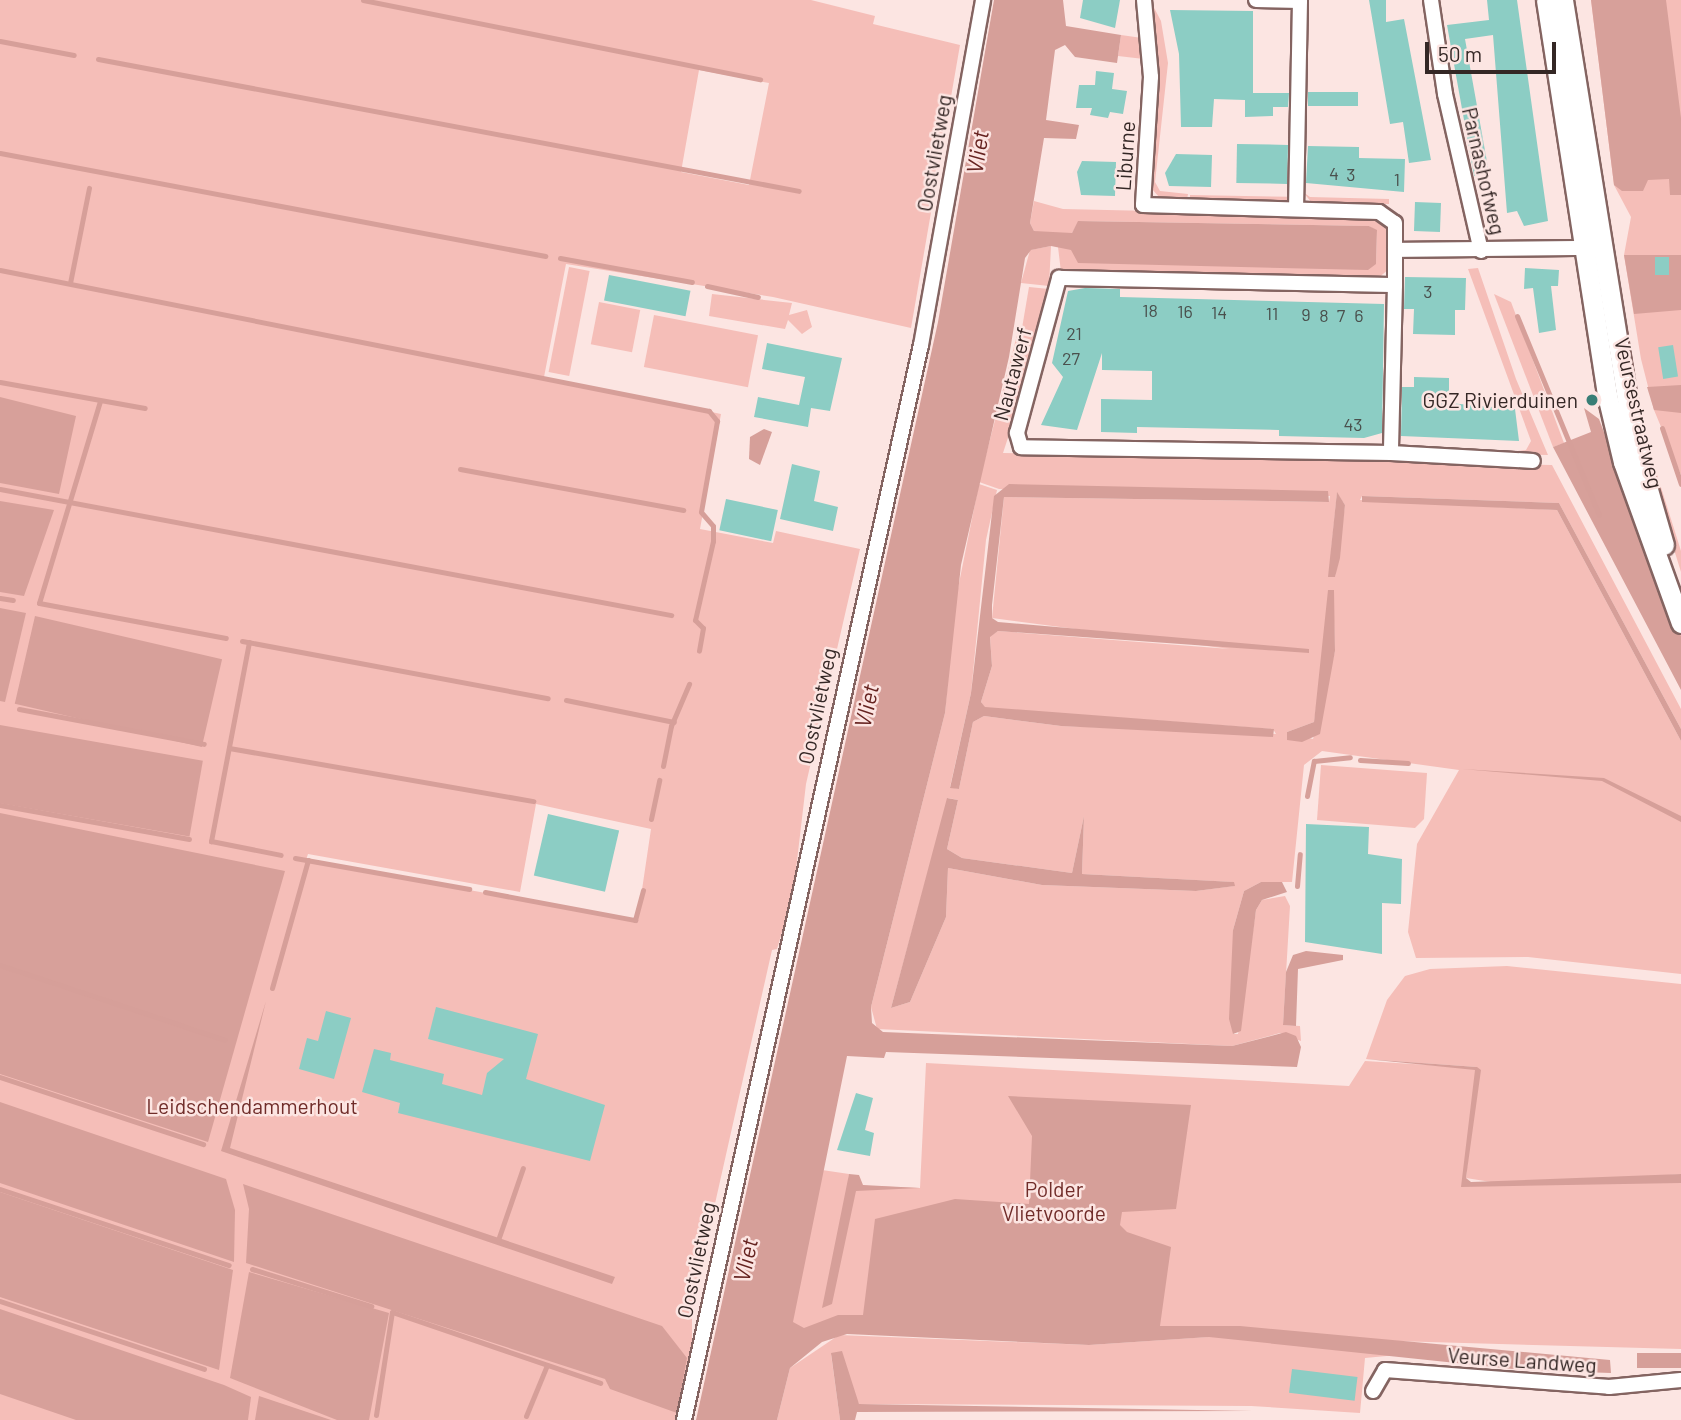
<!DOCTYPE html>
<style>
body{margin:0}
#map{position:relative;width:1681px;height:1420px;overflow:hidden;background:#fce5e2;font-family:Barlow,sans-serif}
div>[style]{position:absolute}
[style*='--x']{left:calc(var(--x)*1px);top:calc(var(--y)*1px);width:calc(var(--w)*1px);rotate:calc(var(--a)*1deg)}
.green>*{inset:0;background:#f5beb8;transform-origin:0 0}
.forest>*{inset:0;background:#d7a09a;transform-origin:0 0}
.water>*{inset:0;background:#d69f99;transform-origin:0 0}
.stream>*{height:5px;margin:-2.5px;padding:0 2.5px;transform-origin:2.5px;border-radius:2.5px;background:#d69f99}
.building>*{inset:0;background:#8ccdc4;transform-origin:0 0}
.roads{filter:drop-shadow(2px 0 #846461) drop-shadow(-2px 0 #846461) drop-shadow(0 2px #846461) drop-shadow(0 -2px #846461)}
.minor>*{height:14px;margin:-7px;padding:0 7px;transform-origin:7px;border-radius:7px;background:#fff}
.secondary>*{height:19px;margin:-9.5px;padding:0 9.5px;transform-origin:9.5px;border-radius:9.5px;background:#fff}
.dots>*{width:19px;height:19px;translate:-50% -50%;box-sizing:border-box;border:4px solid #fce5e2;border-radius:50%}
span{translate:-50% -50%;white-space:nowrap;text-align:center;line-height:1.15;-webkit-text-stroke:5px #fce5e2;paint-order:stroke}
.number-label{font-size:18px;color:#4a504d}
.number-label span{-webkit-text-stroke-width:0}
.street-label{font-size:21px;color:#342725}
.poi-label{font-size:21px;color:#342725}
.right{translate:-100% -50%;text-align:right}
.park-label{font-size:21px;color:#702c29}
.water-label{font-size:23px;color:#662320;font-style:italic}
.scale{position:absolute;left:1425px;top:42px;width:131px;height:32px;box-sizing:border-box;border:4px solid #342725;border-top:0;padding-left:9px;font-size:21px;line-height:24px;white-space:nowrap;color:#342725;-webkit-text-stroke:5px #fce5e2;paint-order:stroke}
</style>
<div id="map">
<div class="green">
<div style="clip-path:polygon(evenodd,0 0,811px 0,875px 16px,873px 24px,960px 45px,911px 328px,773px 297px,566px 264px,544px 377px,721px 414px,700px 529px,773px 543px,776px 531px,860px 549px,806px 784px,793px 895px,777px 949px,772px 950px,692px 1306px,692px 1350px,676px 1420px,0 1420px,0 0,699px 70px,769px 83px,749px 185px,681px 172px,699px 70px,0 0,536px 804px,651px 829px,639px 910px,632px 920px,306px 860px,308px 854px,520px 892px,536px 804px)"></div>
<div style="clip-path:polygon(1150px 0,1161px 21px,1168px 63px,1155px 182px,1160px 191px,1188px 194px,1187px 200px,1160px 198px,1151px 188px,1156px 72px)"></div>
<div style="clip-path:polygon(1591px 0,1681px 0,1681px 475px,1654px 410px,1641px 359px,1624px 255px,1631px 217px,1614px 185px)"></div>
<div style="clip-path:polygon(1121px 35px,1142px 38px,1144px 59px,1118px 56px)"></div>
<div style="clip-path:polygon(1303px 192px,1310px 197px,1389px 199px,1389px 204px,1312px 203px)"></div>
<div style="left:1190px;top:195px;width:99px;height:5px;rotate:1deg"></div>
<div style="clip-path:polygon(1034px 201px,1063px 209px,1376px 216px,1389px 225px,1389px 269px,1377px 279px,1061px 272px,1058px 247px,1376px 264px,1377px 231px,1369px 226px,1079px 221px,1072px 233px,1048px 235px,1034px 231px,1030px 223px)"></div>
<div style="clip-path:polygon(1051px 246px,1049px 286px,1021px 283px,1030px 250px)"></div>
<div style="clip-path:polygon(1613px 265px,1648px 446px,1681px 551px,1681px 572px,1642px 447px)"></div>
<div style="left:569px;top:267px;width:21px;height:107px;rotate:11deg"></div>
<div style="clip-path:polygon(1478px 268px,1516px 379px,1548px 455px,1493px 454px,1526px 450px,1531px 441px,1468px 269px)"></div>
<div style="clip-path:polygon(1029px 287px,1049px 289px,1036px 348px,1025px 345px,1021px 334px)"></div>
<div style="clip-path:polygon(712px 294px,792px 303px,789px 315px,807px 310px,812px 327px,802px 334px,788px 320px,785px 329px,709px 316px)"></div>
<div style="clip-path:polygon(1494px 294px,1511px 302px,1564px 443px,1553px 447px)"></div>
<div style="left:599px;top:302px;width:42px;height:43px;rotate:11deg"></div>
<div style="left:654px;top:315px;width:106px;height:53px;rotate:11deg"></div>
<div style="clip-path:polygon(evenodd,1017px 335px,1023px 349px,1036px 352px,1003px 453px,1552px 465px,1681px 709px,1681px 729px,1559px 503px,1362px 496px,1360px 500px,1557px 510px,1681px 741px,1681px 974px,1528px 957px,1416px 958px,1408px 932px,1417px 844px,1459px 770px,1322px 751px,1304px 765px,1292px 882px,1261px 882px,1244px 891px,1233px 930px,1233px 1034px,1238px 1034px,1256px 910px,1262px 900px,1285px 896px,1290px 906px,1283px 1025px,1300px 1026px,1301px 1041px,1280px 1033px,1232px 1046px,877px 1029px,871px 1007px,945px 713px,955px 603px,979px 484px,997px 490px,986px 540px,971px 693px,950px 787px,959px 789px,973px 722px,984px 716px,1061px 726px,1276px 734px,1273px 729px,985px 708px,981px 702px,992px 666px,990px 636px,998px 631px,1230px 649px,992px 618px,1004px 497px,1329px 502px,1330px 496px,999px 489px,979px 482px,1017px 335px,1337px 493px,1345px 505px,1335px 577px,1331px 552px,1337px 493px,1017px 335px,1333px 590px,1335px 651px,1313px 739px,1287px 732px,1314px 722px,1333px 590px,1017px 335px,948px 798px,958px 800px,947px 849px,962px 858px,1072px 873px,1084px 816px,1082px 874px,1233px 882px,1234px 886px,1196px 891px,1042px 885px,948px 868px,946px 917px,910px 1002px,891px 1008px,948px 798px)"></div>
<div style="clip-path:polygon(1321px 765px,1427px 773px,1424px 819px,1415px 828px,1317px 820px)"></div>
<div style="clip-path:polygon(1507px 966px,1681px 984px,1681px 1174px,1644px 1177px,1681px 1177px,1681px 1349px,1213px 1336px,1408px 1354px,1365px 1358px,1360px 1413px,1251px 1406px,859px 1404px,831px 1354px,840px 1420px,777px 1420px,790px 1368px,839px 1335px,1089px 1345px,1208px 1337px,847px 1325px,786px 1338px,809px 1184px,819px 1184px,822px 1170px,849px 1174px,848px 1185px,920px 1188px,926px 1063px,1349px 1086px,1365px 1061px,1476px 1068px,1463px 1183px,1491px 1182px,1466px 1178px,1477px 1067px,1366px 1059px,1387px 1000px,1405px 976px,1430px 969px)"></div>
</div>
<div class="forest">
<div style="clip-path:polygon(1591px 0,1666px 0,1681px 118px,1681px 195px,1670px 195px,1669px 179px,1648px 180px,1643px 191px,1622px 191px,1614px 185px)"></div>
<div style="clip-path:polygon(1624px 255px,1681px 255px,1681px 310px,1634px 314px)"></div>
<div style="clip-path:polygon(1681px 385px,1681px 413px,1654px 410px,1647px 387px)"></div>
<div style="clip-path:polygon(0 397px,76px 416px,59px 494px,0 483px)"></div>
<div style="clip-path:polygon(1584px 408px,1599px 419px,1681px 636px,1681px 690px,1553px 447px,1591px 432px)"></div>
<div style="clip-path:polygon(0 501px,54px 510px,24px 596px,0 592px)"></div>
<div style="clip-path:polygon(0 608px,26px 613px,5px 702px,0 701px)"></div>
<div style="left:35px;top:616px;width:192px;height:90px;rotate:13deg"></div>
<div style="left:0;top:725px;width:206px;height:77px;rotate:10deg"></div>
<div style="clip-path:polygon(0 813px,285px 871px,208px 1142px,0 1074px)"></div>
<div style="clip-path:polygon(0 1102px,226px 1179px,235px 1210px,234px 1262px,0 1183px)"></div>
<div style="clip-path:polygon(243px 1184px,662px 1326px,687px 1358px,677px 1413px,610px 1389px,605px 1379px,246px 1263px,249px 1209px)"></div>
<div style="clip-path:polygon(0 1192px,233px 1270px,219px 1370px,0 1297px)"></div>
<div style="clip-path:polygon(249px 1272px,389px 1313px,369px 1420px,337px 1420px,230px 1378px)"></div>
<div style="clip-path:polygon(0 1309px,224px 1385px,251px 1397px,248px 1420px,76px 1420px,0 1394px)"></div>
<div style="clip-path:polygon(259px 1396px,331px 1420px,255px 1420px)"></div>
</div>
<div class="water">
<div style="clip-path:polygon(994px 0,1063px 0,1066px 26px,1121px 35px,1117px 63px,1075px 57px,1065px 45px,1055px 50px,1046px 120px,1079px 125px,1076px 139px,1044px 138px,1030px 223px,1034px 231px,1072px 233px,1078px 221px,1369px 226px,1377px 230px,1376px 264px,1368px 270px,1078px 263px,1071px 250px,1051px 246px,1031px 250px,1025px 258px,1009px 357px,961px 565px,945px 713px,871px 1007px,872px 1023px,883px 1032px,1232px 1046px,1286px 1032px,1296px 1036px,1301px 1047px,1297px 1067px,886px 1052px,884px 1058px,847px 1056px,793px 1322px,804px 1328px,838px 1315px,863px 1315px,875px 1219px,955px 1199px,1029px 1204px,1032px 1136px,1008px 1096px,1191px 1105px,1176px 1209px,1122px 1212px,1120px 1225px,1127px 1232px,1171px 1247px,1160px 1326px,1240px 1326px,1610px 1360px,1611px 1373px,1523px 1370px,1209px 1337px,1089px 1345px,847px 1334px,822px 1342px,790px 1368px,777px 1420px,696px 1420px,938px 322px)"></div>
<div style="clip-path:polygon(764px 429px,772px 432px,760px 465px,749px 459px,750px 437px)"></div>
<div style="clip-path:polygon(1009px 484px,1328px 491px,1329px 502px,1004px 497px,992px 605px,992px 618px,998px 622px,1309px 649px,1309px 653px,998px 631px,990px 637px,992px 666px,981px 702px,985px 707px,1274px 729px,1273px 737px,1061px 726px,984px 716px,973px 722px,959px 789px,950px 788px,971px 693px,994px 496px)"></div>
<div style="clip-path:polygon(1337px 492px,1345px 505px,1340px 558px,1335px 577px,1328px 577px)"></div>
<div style="clip-path:polygon(1362px 496px,1559px 503px,1681px 729px,1681px 741px,1557px 510px,1362px 502px)"></div>
<div style="clip-path:polygon(1328px 590px,1334px 590px,1335px 651px,1320px 734px,1302px 742px,1287px 740px,1287px 732px,1314px 722px)"></div>
<div style="clip-path:polygon(1462px 769px,1604px 778px,1681px 816px,1681px 822px,1602px 781px)"></div>
<div style="clip-path:polygon(947px 798px,958px 800px,947px 849px,962px 858px,1072px 873px,1084px 816px,1082px 874px,1234px 882px,1235px 886px,1196px 891px,1042px 885px,948px 868px,946px 917px,910px 1002px,891px 1008px)"></div>
<div style="clip-path:polygon(1261px 882px,1282px 882px,1287px 892px,1262px 900px,1256px 910px,1241px 1031px,1233px 1034px,1229px 1019px,1233px 930px,1244px 891px)"></div>
<div style="clip-path:polygon(1306px 951px,1343px 955px,1343px 960px,1298px 969px,1296px 1026px,1283px 1025px,1286px 972px,1293px 955px)"></div>
<div style="clip-path:polygon(266px 1001px,230px 1148px,615px 1277px,612px 1284px,221px 1151px)"></div>
<div style="clip-path:polygon(1366px 1059px,1477px 1067px,1481px 1070px,1466px 1178px,1471px 1182px,1681px 1174px,1681px 1183px,1461px 1187px,1475px 1070px)"></div>
<div style="clip-path:polygon(849px 1174px,859px 1175px,863px 1185px,920px 1188px,856px 1191px,832px 1304px,822px 1308px)"></div>
<div style="clip-path:polygon(842px 1351px,859px 1404px,1253px 1411px,857px 1412px,855px 1420px,840px 1420px,831px 1353px)"></div>
<div style="left:1681px;top:1353px;width:15px;height:44px;rotate:90deg"></div>
</div>
<div class="stream">
<div style="--x:363;--y:0;--w:405;--a:11.3"></div>
<div style="--x:0;--y:41;--w:75;--a:10.7"></div>
<div style="--x:98;--y:59;--w:713;--a:10.66"></div>
<div style="--x:0;--y:153;--w:555;--a:10.7"></div>
<div style="--x:560;--y:258;--w:134;--a:10.3"></div>
<div style="--x:0;--y:270;--w:723;--a:11.25"></div>
<div style="--x:709;--y:411;--w:13;--a:51"></div>
<div style="--x:717;--y:421;--w:92;--a:100"></div>
<div style="--x:701;--y:512;--w:18;--a:49"></div>
<div style="--x:713;--y:526;--w:15;--a:90"></div>
<div style="--x:713;--y:541;--w:81;--a:102.8"></div>
<div style="--x:695;--y:620;--w:11;--a:45"></div>
<div style="--x:703;--y:628;--w:23;--a:100"></div>
<div style="--x:70;--y:283;--w:97;--a:-78.7"></div>
<div style="--x:707;--y:286;--w:52;--a:12.2"></div>
<div style="--x:1517;--y:316;--w:215;--a:67.6"></div>
<div style="--x:0;--y:382;--w:147;--a:10.2"></div>
<div style="--x:100;--y:401;--w:211;--a:106.8"></div>
<div style="--x:39;--y:603;--w:190;--a:10.6"></div>
<div style="--x:1662;--y:428;--w:59;--a:71.3"></div>
<div style="--x:460;--y:469;--w:227;--a:10.4"></div>
<div style="--x:0;--y:489;--w:683;--a:10.64"></div>
<div style="--x:0;--y:598;--w:13;--a:9"></div>
<div style="--x:242;--y:641;--w:311;--a:10.6"></div>
<div style="--x:249;--y:642;--w:203;--a:100.8"></div>
<div style="--x:211;--y:841;--w:71;--a:11.3"></div>
<div style="--x:566;--y:700;--w:110;--a:11.5"></div>
<div style="--x:19;--y:709;--w:188;--a:10.7"></div>
<div style="--x:229;--y:748;--w:309;--a:9.9"></div>
<div style="--x:1360;--y:760;--w:48;--a:3.6"></div>
<div style="--x:663;--y:766;--w:41;--a:-78.7"></div>
<div style="--x:671;--y:726;--w:46;--a:-66.8"></div>
<div style="--x:1307;--y:796;--w:36;--a:-79"></div>
<div style="--x:1314;--y:761;--w:36;--a:-6"></div>
<div style="--x:0;--y:805;--w:192;--a:10.2"></div>
<div style="--x:651;--y:819;--w:40;--a:-78"></div>
<div style="--x:295;--y:858;--w:177;--a:10.1"></div>
<div style="--x:1297;--y:886;--w:32;--a:-85"></div>
<div style="--x:485;--y:892;--w:153;--a:10.6"></div>
<div style="--x:635;--y:920;--w:31;--a:-75"></div>
<div style="--x:0;--y:965;--w:237;--a:18.4"></div>
<div style="--x:272;--y:988;--w:133;--a:-74.3"></div>
<div style="--x:0;--y:1077;--w:214;--a:18.3"></div>
<div style="--x:0;--y:1189;--w:241;--a:18.4"></div>
<div style="--x:498;--y:1240;--w:76;--a:-70.9"></div>
<div style="--x:252;--y:1269;--w:125;--a:17.3"></div>
<div style="--x:0;--y:1301;--w:215;--a:18.4"></div>
<div style="--x:376;--y:1415;--w:104;--a:-81.2"></div>
<div style="--x:392;--y:1312;--w:220;--a:18.8"></div>
<div style="--x:526;--y:1416;--w:55;--a:-67.6"></div>
</div>
<div class="building">
<div style="clip-path:polygon(1083px 0,1120px 0,1115px 28px,1080px 18px)"></div>
<div style="clip-path:polygon(1369px 0,1386px 0,1386px 22px,1404px 19px,1431px 160px,1409px 163px,1403px 122px,1390px 124px)"></div>
<div style="clip-path:polygon(1487px 0,1517px 0,1548px 221px,1524px 226px,1517px 211px,1507px 213px,1493px 35px,1465px 39px,1489px 173px,1474px 176px,1447px 25px,1489px 20px)"></div>
<div style="clip-path:polygon(1170px 10px,1253px 11px,1253px 93px,1289px 93px,1288px 107px,1273px 107px,1273px 116px,1245px 117px,1245px 100px,1214px 99px,1212px 127px,1181px 127px,1179px 54px)"></div>
<div style="clip-path:polygon(1096px 71px,1114px 73px,1112px 89px,1127px 91px,1123px 114px,1110px 112px,1108px 118px,1090px 115px,1092px 108px,1076px 108px,1079px 85px,1095px 85px)"></div>
<div style="left:1358px;top:92px;width:14px;height:50px;rotate:90deg"></div>
<div style="left:1237px;top:144px;width:51px;height:39px;rotate:1deg"></div>
<div style="clip-path:polygon(1308px 146px,1359px 147px,1359px 158px,1405px 159px,1404px 192px,1306px 183px)"></div>
<div style="clip-path:polygon(1176px 154px,1212px 155px,1211px 187px,1169px 186px,1165px 173px)"></div>
<div style="clip-path:polygon(1082px 161px,1116px 162px,1115px 196px,1081px 195px,1077px 172px)"></div>
<div style="left:1415px;top:202px;width:26px;height:29px;rotate:2deg"></div>
<div style="left:1655px;top:257px;width:14px;height:18px"></div>
<div style="clip-path:polygon(1525px 268px,1559px 270px,1558px 286px,1551px 286px,1556px 330px,1539px 333px,1533px 288px,1524px 289px)"></div>
<div style="left:609px;top:275px;width:83px;height:26px;rotate:11deg"></div>
<div style="clip-path:polygon(1405px 277px,1466px 278px,1465px 310px,1455px 310px,1455px 335px,1413px 334px,1414px 309px,1404px 309px)"></div>
<div style="clip-path:polygon(1085px 288px,1120px 289px,1120px 297px,1384px 304px,1382px 433px,1364px 438px,1279px 436px,1279px 430px,1137px 427px,1137px 433px,1101px 432px,1101px 399px,1152px 400px,1152px 371px,1102px 370px,1102px 353px,1077px 430px,1041px 425px,1063px 377px,1052px 363px,1068px 291px)"></div>
<div style="clip-path:polygon(767px 343px,842px 358px,830px 411px,811px 408px,808px 427px,754px 417px,758px 397px,799px 405px,805px 377px,762px 369px)"></div>
<div style="left:1673px;top:345px;width:32px;height:15px;rotate:81deg"></div>
<div style="clip-path:polygon(1414px 377px,1449px 378px,1449px 403px,1515px 409px,1519px 441px,1401px 436px,1402px 387px,1414px 387px)"></div>
<div style="clip-path:polygon(792px 464px,820px 471px,814px 501px,838px 507px,833px 531px,780px 519px)"></div>
<div style="left:726px;top:499px;width:53px;height:32px;rotate:12deg"></div>
<div style="left:548px;top:814px;width:73px;height:63px;rotate:13deg"></div>
<div style="clip-path:polygon(1306px 824px,1369px 827px,1368px 854px,1402px 859px,1401px 904px,1382px 903px,1382px 954px,1305px 942px)"></div>
<div style="clip-path:polygon(436px 1007px,538px 1034px,526px 1079px,605px 1105px,590px 1161px,398px 1113px,400px 1103px,362px 1092px,374px 1049px,391px 1053px,390px 1060px,444px 1074px,442px 1084px,482px 1095px,487px 1073px,504px 1059px,428px 1039px)"></div>
<div style="clip-path:polygon(326px 1011px,351px 1018px,334px 1079px,299px 1069px,307px 1038px,318px 1041px)"></div>
<div style="clip-path:polygon(856px 1093px,873px 1098px,865px 1130px,874px 1133px,870px 1156px,837px 1150px)"></div>
<div style="left:1292px;top:1369px;width:66px;height:24px;rotate:7deg"></div>
</div>
<div class="roads">
<div class="minor">
<div style="--x:1144;--y:0;--w:77;--a:84.8"></div>
<div style="--x:1151;--y:77;--w:128;--a:93.6"></div>
<div style="--x:1143;--y:205;--w:236;--a:1.7"></div>
<div style="--x:1379;--y:212;--w:19;--a:35"></div>
<div style="--x:1395;--y:223;--w:62;--a:90"></div>
<div style="--x:1395;--y:285;--w:168;--a:91.4"></div>
<div style="--x:1391;--y:453;--w:370;--a:-179.1"></div>
<div style="--x:1021;--y:447;--w:15;--a:-106"></div>
<div style="--x:1017;--y:433;--w:161;--a:-74.8"></div>
<div style="--x:1059;--y:278;--w:336;--a:1.2"></div>
<div style="--x:1256;--y:0;--w:44;--a:1.3"></div>
<div style="--x:1300;--y:1;--w:207;--a:91.1"></div>
<div style="--x:1431;--y:0;--w:95;--a:81.5"></div>
<div style="--x:1445;--y:94;--w:161;--a:77.1"></div>
<div style="--x:1395;--y:250;--w:197;--a:-0.6"></div>
<div style="--x:1391;--y:453;--w:142;--a:3.2"></div>
<div style="--x:1373;--y:1391;--w:24;--a:-60"></div>
<div style="--x:1385;--y:1370;--w:225;--a:4.3"></div>
<div style="--x:1609;--y:1387;--w:72;--a:-5.6"></div>
<div style="--x:684;--y:1420;--w:1101;--a:-77.57"></div>
<div style="--x:921;--y:345;--w:351;--a:-79.8"></div>
</div>
<div class="secondary">
<div style="--x:1546;--y:0;--w:400;--a:81.2"></div>
<div style="--x:1607;--y:395;--w:69;--a:76.6"></div>
<div style="--x:1623;--y:462;--w:171;--a:70.2"></div>
<div style="--x:1563;--y:0;--w:447;--a:80.9"></div>
<div style="--x:1634;--y:441;--w:108;--a:73.9"></div>
</div>
</div>
<div class="dots">
<div style="left:1592px;top:400px;background:#387e76"></div>
</div>
<div class="number-label">
<span style="left:1334px;top:173px">4</span>
<span style="left:1351px;top:174px">3</span>
<span style="left:1397px;top:179px">1</span>
<span style="left:1428px;top:291px">3</span>
<span style="left:1150px;top:310px">18</span>
<span style="left:1185px;top:311px">16</span>
<span style="left:1219px;top:312px">14</span>
<span style="left:1272px;top:313px">11</span>
<span style="left:1306px;top:314px">9</span>
<span style="left:1324px;top:315px">8</span>
<span style="left:1341px;top:315px">7</span>
<span style="left:1359px;top:315px">6</span>
<span style="left:1074px;top:333px">21</span>
<span style="left:1071px;top:358px">27</span>
<span style="left:1353px;top:424px">43</span>
</div>
<div class="street-label">
<span style="left:934px;top:153px;rotate:-80deg">Oostvlietweg</span>
<span style="left:1125px;top:156px;rotate:-86deg">Liburne</span>
<span style="left:1484px;top:171px;rotate:77deg">Parnashofweg</span>
<span style="left:1012px;top:374px;rotate:-75deg">Nautawerf</span>
<span style="left:1639px;top:413px;rotate:77deg">Veursestraatweg</span>
<span style="left:817px;top:706px;rotate:-78deg">Oostvlietweg</span>
<span style="left:696px;top:1260px;rotate:-78deg">Oostvlietweg</span>
<span style="left:1522px;top:1360px;rotate:4deg">Veurse Landweg</span>
</div>
<div class="poi-label">
<span class="right" style="left:1578px;top:400px">GGZ Rivierduinen</span>
</div>
<div class="park-label">
<span style="left:252px;top:1106px">Leidschendammerhout</span>
<span style="left:1054px;top:1201px">Polder<br>Vlietvoorde</span>
</div>
<div class="water-label">
<span style="left:977px;top:152px;rotate:-81deg">Vliet</span>
<span style="left:866px;top:706px;rotate:-78deg">Vliet</span>
<span style="left:745px;top:1260px;rotate:-78deg">Vliet</span>
</div>
<div class="scale">50 m</div>
</div>
